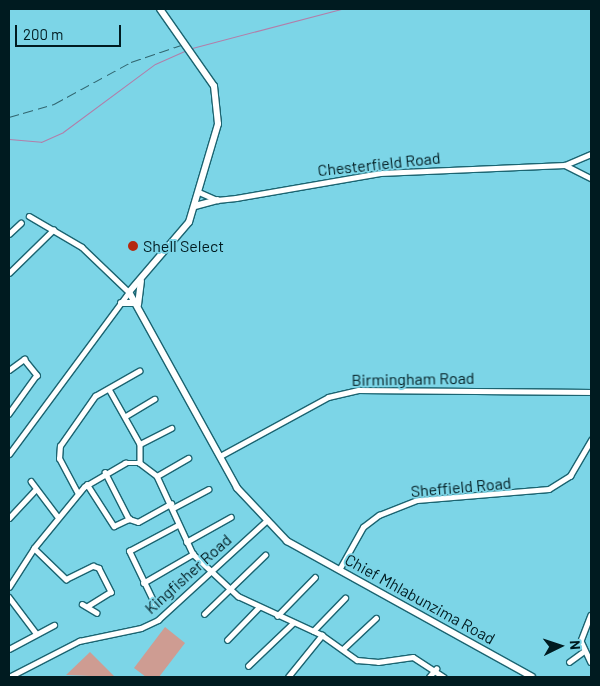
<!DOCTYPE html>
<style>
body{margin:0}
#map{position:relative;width:600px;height:686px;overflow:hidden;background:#7cd5e7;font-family:Barlow,sans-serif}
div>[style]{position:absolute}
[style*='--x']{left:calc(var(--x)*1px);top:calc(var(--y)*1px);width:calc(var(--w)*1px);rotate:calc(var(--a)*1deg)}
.green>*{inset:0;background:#ce9c92}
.stream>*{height:1px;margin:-0.5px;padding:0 0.5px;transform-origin:0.5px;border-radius:0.5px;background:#b27ea9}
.roads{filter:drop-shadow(1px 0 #1b6471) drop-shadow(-1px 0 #1b6471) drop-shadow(0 1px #1b6471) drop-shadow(0 -1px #1b6471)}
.minor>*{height:4.5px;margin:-2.25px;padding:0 2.25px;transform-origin:2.25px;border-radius:2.25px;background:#fff}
.tertiary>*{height:5px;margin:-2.5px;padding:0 2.5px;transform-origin:2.5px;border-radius:2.5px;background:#fff}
.secondary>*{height:6px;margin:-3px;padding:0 3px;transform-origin:3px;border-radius:3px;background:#fff}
.rail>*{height:1px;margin-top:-0.5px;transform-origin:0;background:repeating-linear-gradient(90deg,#31656f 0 10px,transparent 0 15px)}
.dots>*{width:14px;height:14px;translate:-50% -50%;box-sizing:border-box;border:2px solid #7cd5e7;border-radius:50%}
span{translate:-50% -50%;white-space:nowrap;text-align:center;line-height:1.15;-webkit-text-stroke:4px #7cd5e7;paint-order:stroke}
.street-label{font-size:16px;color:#001b20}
.poi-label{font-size:16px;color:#001b20}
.left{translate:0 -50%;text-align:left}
.frame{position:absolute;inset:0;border:10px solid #001b20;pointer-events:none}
.north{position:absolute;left:535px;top:621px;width:50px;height:50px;-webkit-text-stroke:4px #7cd5e7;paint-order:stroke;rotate:86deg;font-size:14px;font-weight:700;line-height:20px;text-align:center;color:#001b20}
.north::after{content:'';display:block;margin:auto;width:18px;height:22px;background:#001b20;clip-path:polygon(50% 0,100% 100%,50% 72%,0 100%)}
.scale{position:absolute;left:15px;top:25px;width:106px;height:22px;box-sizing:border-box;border:2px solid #001b20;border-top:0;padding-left:6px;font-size:15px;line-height:18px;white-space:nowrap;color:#001b20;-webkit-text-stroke:4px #7cd5e7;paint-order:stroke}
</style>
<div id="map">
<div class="green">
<div style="clip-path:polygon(165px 627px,185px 643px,159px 677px,146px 677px,134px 668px)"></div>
<div style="clip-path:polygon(90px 652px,115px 677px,66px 675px)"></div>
</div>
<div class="stream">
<div style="--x:192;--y:48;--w:154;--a:-14.7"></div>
<div style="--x:9;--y:139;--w:32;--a:5"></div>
<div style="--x:41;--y:142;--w:24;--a:-24"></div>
<div style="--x:63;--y:132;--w:114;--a:-36.5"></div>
<div style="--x:155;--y:64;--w:34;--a:-24"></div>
</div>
<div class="roads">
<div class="minor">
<div style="--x:565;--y:165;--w:29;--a:27"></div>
<div style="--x:199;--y:192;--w:20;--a:24"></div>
<div style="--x:217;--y:200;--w:19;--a:-6"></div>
<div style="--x:236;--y:198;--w:146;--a:-9.8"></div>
<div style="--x:380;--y:173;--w:185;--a:-2.5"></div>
<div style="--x:565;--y:165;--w:28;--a:-23"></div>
<div style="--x:29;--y:216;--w:61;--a:30.3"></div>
<div style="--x:82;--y:247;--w:65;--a:43.8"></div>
<div style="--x:9;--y:234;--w:16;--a:-43"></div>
<div style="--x:9;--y:273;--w:62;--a:-44.3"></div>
<div style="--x:9;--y:370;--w:19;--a:-36"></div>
<div style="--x:24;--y:359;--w:21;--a:51"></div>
<div style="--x:37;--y:375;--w:48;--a:125.7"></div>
<div style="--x:109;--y:389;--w:63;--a:60.6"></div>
<div style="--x:140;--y:444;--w:19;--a:90"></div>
<div style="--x:126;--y:416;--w:33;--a:-31"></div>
<div style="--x:140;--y:444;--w:35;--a:-27"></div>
<div style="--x:105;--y:472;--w:53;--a:62.9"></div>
<div style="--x:157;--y:476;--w:36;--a:-30"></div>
<div style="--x:31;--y:481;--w:45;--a:53.1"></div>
<div style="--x:87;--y:484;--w:50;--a:57.3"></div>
<div style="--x:114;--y:526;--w:17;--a:-25"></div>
<div style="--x:129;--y:519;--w:9;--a:18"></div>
<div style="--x:138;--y:522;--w:38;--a:-29"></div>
<div style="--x:78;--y:494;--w:40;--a:-118"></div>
<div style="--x:59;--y:459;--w:13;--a:-86"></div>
<div style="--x:60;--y:446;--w:61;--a:-55"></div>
<div style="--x:95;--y:396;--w:51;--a:-29.6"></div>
<div style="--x:173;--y:508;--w:40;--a:-28"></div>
<div style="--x:9;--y:518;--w:37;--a:-47"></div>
<div style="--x:186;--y:542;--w:51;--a:-29.1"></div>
<div style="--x:34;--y:548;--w:45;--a:44.1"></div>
<div style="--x:66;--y:579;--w:30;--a:-26"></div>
<div style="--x:93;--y:566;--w:6;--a:18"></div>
<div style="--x:99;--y:568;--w:27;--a:63"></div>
<div style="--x:111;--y:592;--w:26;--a:148"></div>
<div style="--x:339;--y:570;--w:49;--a:-60.8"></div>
<div style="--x:363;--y:527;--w:20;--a:-37"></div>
<div style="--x:379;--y:515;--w:41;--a:-21.5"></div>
<div style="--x:417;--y:500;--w:132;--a:-4.8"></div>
<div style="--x:549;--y:489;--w:25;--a:-32"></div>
<div style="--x:570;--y:476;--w:42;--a:-59.7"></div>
<div style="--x:143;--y:583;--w:58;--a:-30.1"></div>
<div style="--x:9;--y:587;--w:46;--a:-57.3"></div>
<div style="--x:34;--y:548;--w:79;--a:-50.7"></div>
<div style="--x:84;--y:487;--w:48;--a:-30.3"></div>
<div style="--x:125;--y:463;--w:15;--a:0"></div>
<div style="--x:140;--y:463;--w:21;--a:37"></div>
<div style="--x:157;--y:476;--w:86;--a:65.2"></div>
<div style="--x:193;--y:554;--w:62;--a:43"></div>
<div style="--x:238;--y:596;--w:93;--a:24.9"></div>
<div style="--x:322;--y:635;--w:43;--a:35.5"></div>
<div style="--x:357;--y:660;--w:21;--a:5"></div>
<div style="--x:378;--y:662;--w:35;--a:-8"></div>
<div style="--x:413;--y:657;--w:37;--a:33"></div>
<div style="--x:9;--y:597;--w:45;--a:53.1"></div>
<div style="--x:82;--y:604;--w:17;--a:31"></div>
<div style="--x:156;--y:607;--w:62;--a:-115.7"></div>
<div style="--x:129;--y:551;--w:55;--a:-28"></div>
<div style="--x:204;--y:614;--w:85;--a:-44"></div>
<div style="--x:591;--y:615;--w:28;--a:111"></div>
<div style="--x:581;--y:641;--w:23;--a:65"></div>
<div style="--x:277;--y:616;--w:54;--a:-45.7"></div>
<div style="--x:313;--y:631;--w:46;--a:-45.9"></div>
<div style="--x:227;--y:640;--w:45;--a:-45.9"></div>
<div style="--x:9;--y:649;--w:51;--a:-28.1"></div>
<div style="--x:343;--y:649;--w:45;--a:-43.2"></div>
<div style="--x:569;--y:662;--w:19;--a:-36"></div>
<div style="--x:248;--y:666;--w:62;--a:-43.7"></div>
<div style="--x:9;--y:677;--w:79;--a:-27.2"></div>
<div style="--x:79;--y:641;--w:63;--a:-11.8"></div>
<div style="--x:141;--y:628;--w:19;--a:-25"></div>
<div style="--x:158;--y:620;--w:148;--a:-42.5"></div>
<div style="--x:288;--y:677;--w:54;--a:-51"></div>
<div style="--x:429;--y:677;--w:11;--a:-49"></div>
</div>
<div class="tertiary">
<div style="--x:9;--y:454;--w:202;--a:-53.5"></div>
<div style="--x:220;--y:456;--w:123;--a:-28.6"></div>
<div style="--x:328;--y:397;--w:32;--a:-13"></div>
<div style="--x:359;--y:390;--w:232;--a:0.5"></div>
</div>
<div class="secondary">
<div style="--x:160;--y:9;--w:94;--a:55"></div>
<div style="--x:214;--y:86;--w:38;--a:84"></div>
<div style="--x:218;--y:124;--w:102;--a:106.5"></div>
<div style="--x:189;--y:222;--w:92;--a:130.6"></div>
<div style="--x:129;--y:292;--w:224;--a:61.1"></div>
<div style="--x:237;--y:488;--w:73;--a:46.7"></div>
<div style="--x:287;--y:541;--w:280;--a:29"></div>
<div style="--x:195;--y:206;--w:23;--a:-15"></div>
<div style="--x:121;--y:303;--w:14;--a:0"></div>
<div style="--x:138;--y:305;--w:24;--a:-83"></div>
</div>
</div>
<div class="rail">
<div style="--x:9;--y:117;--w:47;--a:-16.1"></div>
<div style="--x:54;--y:104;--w:88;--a:-28.6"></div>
<div style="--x:131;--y:62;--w:53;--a:-18.8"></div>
</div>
<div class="dots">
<div style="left:133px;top:246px;background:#b5290f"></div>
</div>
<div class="street-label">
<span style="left:379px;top:164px;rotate:-6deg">Chesterfield Road</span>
<span style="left:413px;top:379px;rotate:-1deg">Birmingham Road</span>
<span style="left:461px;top:487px;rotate:-5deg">Sheffield Road</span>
<span style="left:188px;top:574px;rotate:-42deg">Kingfisher Road</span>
<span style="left:420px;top:599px;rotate:29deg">Chief Mhlabunzima Road</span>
</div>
<div class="poi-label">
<span class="left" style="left:143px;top:246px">Shell Select</span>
</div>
<div class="frame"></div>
<div class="north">N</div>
<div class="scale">200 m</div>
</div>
